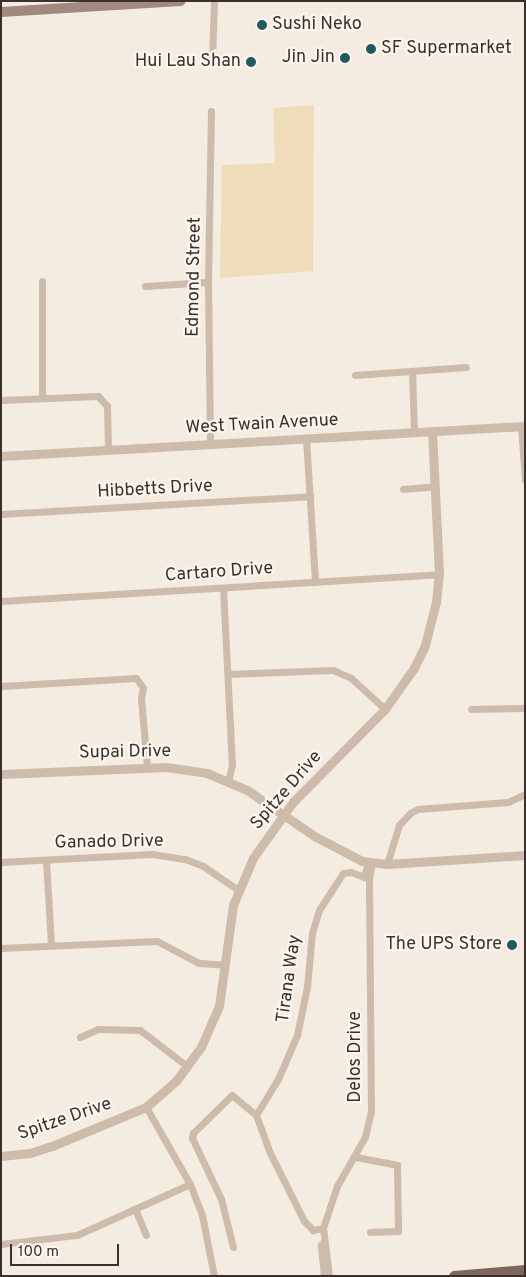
<!DOCTYPE html>
<style>
body{margin:0}
#map{position:relative;width:526px;height:1277px;overflow:hidden;background:#f4ebe1;font-family:Overpass,sans-serif}
div>[style]{position:absolute}
[style*='--x']{left:calc(var(--x)*1px);top:calc(var(--y)*1px);width:calc(var(--w)*1px);rotate:calc(var(--a)*1deg)}
.sand>*{inset:0;background:#efdcb8}
.minor>*{height:7px;margin:-3.5px;padding:0 3.5px;transform-origin:3.5px;border-radius:3.5px;background:#cdbbac}
.tertiary>*{height:9px;margin:-4.5px;padding:0 4.5px;transform-origin:4.5px;border-radius:4.5px;background:#cdbbac}
.secondary>*{height:10px;margin:-5px;padding:0 5px;transform-origin:5px;border-radius:5px;background:#a18a7d}
.primary>*{height:11px;margin:-5.5px;padding:0 5.5px;transform-origin:5.5px;border-radius:5.5px;background:#7d675c}
.dots>*{width:14px;height:14px;translate:-50% -50%;box-sizing:border-box;border:2px solid #fbf5ee;border-radius:50%}
span{translate:-50% -50%;white-space:nowrap;text-align:center;line-height:1.15;-webkit-text-stroke:4.5px #fbf5ee;paint-order:stroke}
.poi-label{font-size:18px;color:#3b302b}
.left{translate:0 -50%;text-align:left}
.right{translate:-100% -50%;text-align:right}
.street-label{font-size:18px;color:#3b302b}
.frame{position:absolute;inset:0;border:2px solid #3b302b;pointer-events:none}
.scale{position:absolute;left:10px;top:1244px;width:109px;height:22px;box-sizing:border-box;border:2px solid #3b302b;border-top:0;padding-left:6px;font-size:15px;line-height:18px;white-space:nowrap;color:#3b302b;-webkit-text-stroke:4px #fbf5ee;paint-order:stroke}
</style>
<div id="map">
<div class="sand">
<div style="clip-path:polygon(314px 105px,313px 271px,220px 278px,222px 165px,275px 163px,273px 108px)"></div>
</div>
<div class="minor">
<div style="--x:212;--y:61;--w:60;--a:-88.1"></div>
<div style="--x:42;--y:281;--w:117;--a:90"></div>
<div style="--x:145;--y:286;--w:63;--a:-3.6"></div>
<div style="--x:412;--y:371;--w:61;--a:88.1"></div>
<div style="--x:355;--y:375;--w:111;--a:-4.1"></div>
<div style="--x:1;--y:400;--w:97;--a:-2.4"></div>
<div style="--x:98;--y:396;--w:13;--a:48"></div>
<div style="--x:107;--y:406;--w:44;--a:88.7"></div>
<div style="--x:521;--y:426;--w:54;--a:85.8"></div>
<div style="--x:306;--y:438;--w:144;--a:86.4"></div>
<div style="--x:210;--y:444;--w:162;--a:-90.7"></div>
<div style="--x:208;--y:282;--w:171;--a:-89"></div>
<div style="--x:403;--y:489;--w:32;--a:-5"></div>
<div style="--x:1;--y:514;--w:310;--a:-3.3"></div>
<div style="--x:223;--y:588;--w:177;--a:87.1"></div>
<div style="--x:232;--y:765;--w:16;--a:104"></div>
<div style="--x:1;--y:601;--w:439;--a:-3.5"></div>
<div style="--x:228;--y:674;--w:105;--a:-2.2"></div>
<div style="--x:333;--y:670;--w:20;--a:24"></div>
<div style="--x:351;--y:678;--w:46;--a:42.4"></div>
<div style="--x:1;--y:686;--w:135;--a:-3.4"></div>
<div style="--x:136;--y:678;--w:12;--a:55"></div>
<div style="--x:143;--y:688;--w:10;--a:101"></div>
<div style="--x:141;--y:698;--w:69;--a:85"></div>
<div style="--x:471;--y:709;--w:54;--a:-1.1"></div>
<div style="--x:46;--y:860;--w:85;--a:86.6"></div>
<div style="--x:1;--y:862;--w:151;--a:-3"></div>
<div style="--x:152;--y:854;--w:33;--a:9"></div>
<div style="--x:185;--y:859;--w:19;--a:21"></div>
<div style="--x:203;--y:866;--w:42;--a:34.4"></div>
<div style="--x:387;--y:864;--w:41;--a:-72.9"></div>
<div style="--x:399;--y:825;--w:16;--a:-47"></div>
<div style="--x:410;--y:813;--w:9;--a:-27"></div>
<div style="--x:418;--y:809;--w:90;--a:-4.4"></div>
<div style="--x:508;--y:802;--w:19;--a:-25"></div>
<div style="--x:364;--y:877;--w:16;--a:-75"></div>
<div style="--x:1;--y:948;--w:156;--a:-2.6"></div>
<div style="--x:157;--y:941;--w:47;--a:27.6"></div>
<div style="--x:199;--y:963;--w:26;--a:4"></div>
<div style="--x:80;--y:1037;--w:20;--a:-24"></div>
<div style="--x:98;--y:1029;--w:42;--a:1.4"></div>
<div style="--x:140;--y:1030;--w:59;--a:37.5"></div>
<div style="--x:146;--y:1107;--w:89;--a:60.3"></div>
<div style="--x:190;--y:1184;--w:33;--a:69"></div>
<div style="--x:202;--y:1215;--w:62;--a:78.9"></div>
<div style="--x:256;--y:1115;--w:42;--a:-58.6"></div>
<div style="--x:278;--y:1079;--w:48;--a:-66.6"></div>
<div style="--x:297;--y:1035;--w:49;--a:-78.2"></div>
<div style="--x:307;--y:987;--w:54;--a:-84.7"></div>
<div style="--x:312;--y:933;--w:24;--a:-73"></div>
<div style="--x:319;--y:910;--w:44;--a:-57"></div>
<div style="--x:343;--y:873;--w:8;--a:-7"></div>
<div style="--x:351;--y:872;--w:19;--a:21"></div>
<div style="--x:356;--y:1157;--w:42;--a:11"></div>
<div style="--x:397;--y:1165;--w:66;--a:89.1"></div>
<div style="--x:398;--y:1231;--w:28;--a:178"></div>
<div style="--x:135;--y:1209;--w:28;--a:67"></div>
<div style="--x:1;--y:1244;--w:77;--a:-6.8"></div>
<div style="--x:77;--y:1235;--w:124;--a:-24.3"></div>
<div style="--x:233;--y:1247;--w:49;--a:-104"></div>
<div style="--x:221;--y:1199;--w:68;--a:-115.4"></div>
<div style="--x:192;--y:1138;--w:5;--a:-79"></div>
<div style="--x:193;--y:1133;--w:54;--a:-44.3"></div>
<div style="--x:232;--y:1095;--w:31;--a:40"></div>
<div style="--x:256;--y:1115;--w:40;--a:69.8"></div>
<div style="--x:270;--y:1153;--w:76;--a:63.4"></div>
<div style="--x:304;--y:1221;--w:13;--a:45"></div>
<div style="--x:313;--y:1230;--w:10;--a:-11"></div>
<div style="--x:324;--y:1276;--w:31;--a:-96"></div>
<div style="--x:321;--y:1245;--w:5;--a:-53"></div>
<div style="--x:329;--y:1276;--w:48;--a:-97.1"></div>
<div style="--x:323;--y:1228;--w:44;--a:-71.6"></div>
<div style="--x:337;--y:1186;--w:56;--a:-60.3"></div>
<div style="--x:365;--y:1137;--w:26;--a:-77"></div>
<div style="--x:371;--y:1112;--w:233;--a:-90.5"></div>
<div style="--x:369;--y:879;--w:17;--a:-80"></div>
</div>
<div class="tertiary">
<div style="--x:1;--y:456;--w:525;--a:-3.28"></div>
<div style="--x:1;--y:774;--w:165;--a:-2.4"></div>
<div style="--x:166;--y:767;--w:41;--a:8.3"></div>
<div style="--x:207;--y:773;--w:43;--a:23"></div>
<div style="--x:247;--y:790;--w:83;--a:34.3"></div>
<div style="--x:316;--y:837;--w:52;--a:27.6"></div>
<div style="--x:362;--y:861;--w:25;--a:7"></div>
<div style="--x:387;--y:864;--w:138;--a:-3.7"></div>
<div style="--x:1;--y:1156;--w:29;--a:-6"></div>
<div style="--x:30;--y:1153;--w:23;--a:-18"></div>
<div style="--x:52;--y:1146;--w:102;--a:-22.5"></div>
<div style="--x:146;--y:1107;--w:40;--a:-41"></div>
<div style="--x:176;--y:1081;--w:42;--a:-53.7"></div>
<div style="--x:201;--y:1047;--w:45;--a:-66.3"></div>
<div style="--x:219;--y:1006;--w:102;--a:-82.1"></div>
<div style="--x:233;--y:905;--w:51;--a:-66.9"></div>
<div style="--x:253;--y:858;--w:69;--a:-54.5"></div>
<div style="--x:293;--y:802;--w:131;--a:-45.3"></div>
<div style="--x:385;--y:709;--w:50;--a:-54.7"></div>
<div style="--x:414;--y:668;--w:25;--a:-64"></div>
<div style="--x:425;--y:645;--w:44;--a:-75.7"></div>
<div style="--x:436;--y:602;--w:28;--a:-84"></div>
<div style="--x:439;--y:574;--w:142;--a:-92.8"></div>
</div>
<div class="secondary">
<div style="--x:1;--y:12;--w:180;--a:-3.5"></div>
</div>
<div class="primary">
<div style="--x:454;--y:1276;--w:71;--a:-4.8"></div>
</div>
<div class="dots">
<div style="left:262px;top:25px;background:#1f5a5e"></div>
<div style="left:371px;top:49px;background:#1f5a5e"></div>
<div style="left:345px;top:58px;background:#1f5a5e"></div>
<div style="left:251px;top:62px;background:#1f5a5e"></div>
<div style="left:512px;top:945px;background:#1f5a5e"></div>
</div>
<div class="poi-label">
<span class="left" style="left:272px;top:25px">Sushi Neko</span>
<span class="left" style="left:381px;top:49px">SF Supermarket</span>
<span class="right" style="left:335px;top:58px">Jin Jin</span>
<span class="right" style="left:241px;top:62px">Hui Lau Shan</span>
<span class="right" style="left:502px;top:945px">The UPS Store</span>
</div>
<div class="street-label">
<span style="left:195px;top:277px;rotate:-89deg">Edmond Street</span>
<span style="left:262px;top:425px;rotate:-3deg">West Twain Avenue</span>
<span style="left:155px;top:490px;rotate:-3deg">Hibbetts Drive</span>
<span style="left:219px;top:573px;rotate:-4deg">Cartaro Drive</span>
<span style="left:125px;top:753px;rotate:-1deg">Supai Drive</span>
<span style="left:287px;top:791px;rotate:-49deg">Spitze Drive</span>
<span style="left:109px;top:843px;rotate:-1deg">Ganado Drive</span>
<span style="left:290px;top:979px;rotate:-82deg">Tirana Way</span>
<span style="left:356px;top:1057px;rotate:-90deg">Delos Drive</span>
<span style="left:65px;top:1120px;rotate:-19deg">Spitze Drive</span>
</div>
<div class="frame"></div>
<div class="scale">100 m</div>
</div>
